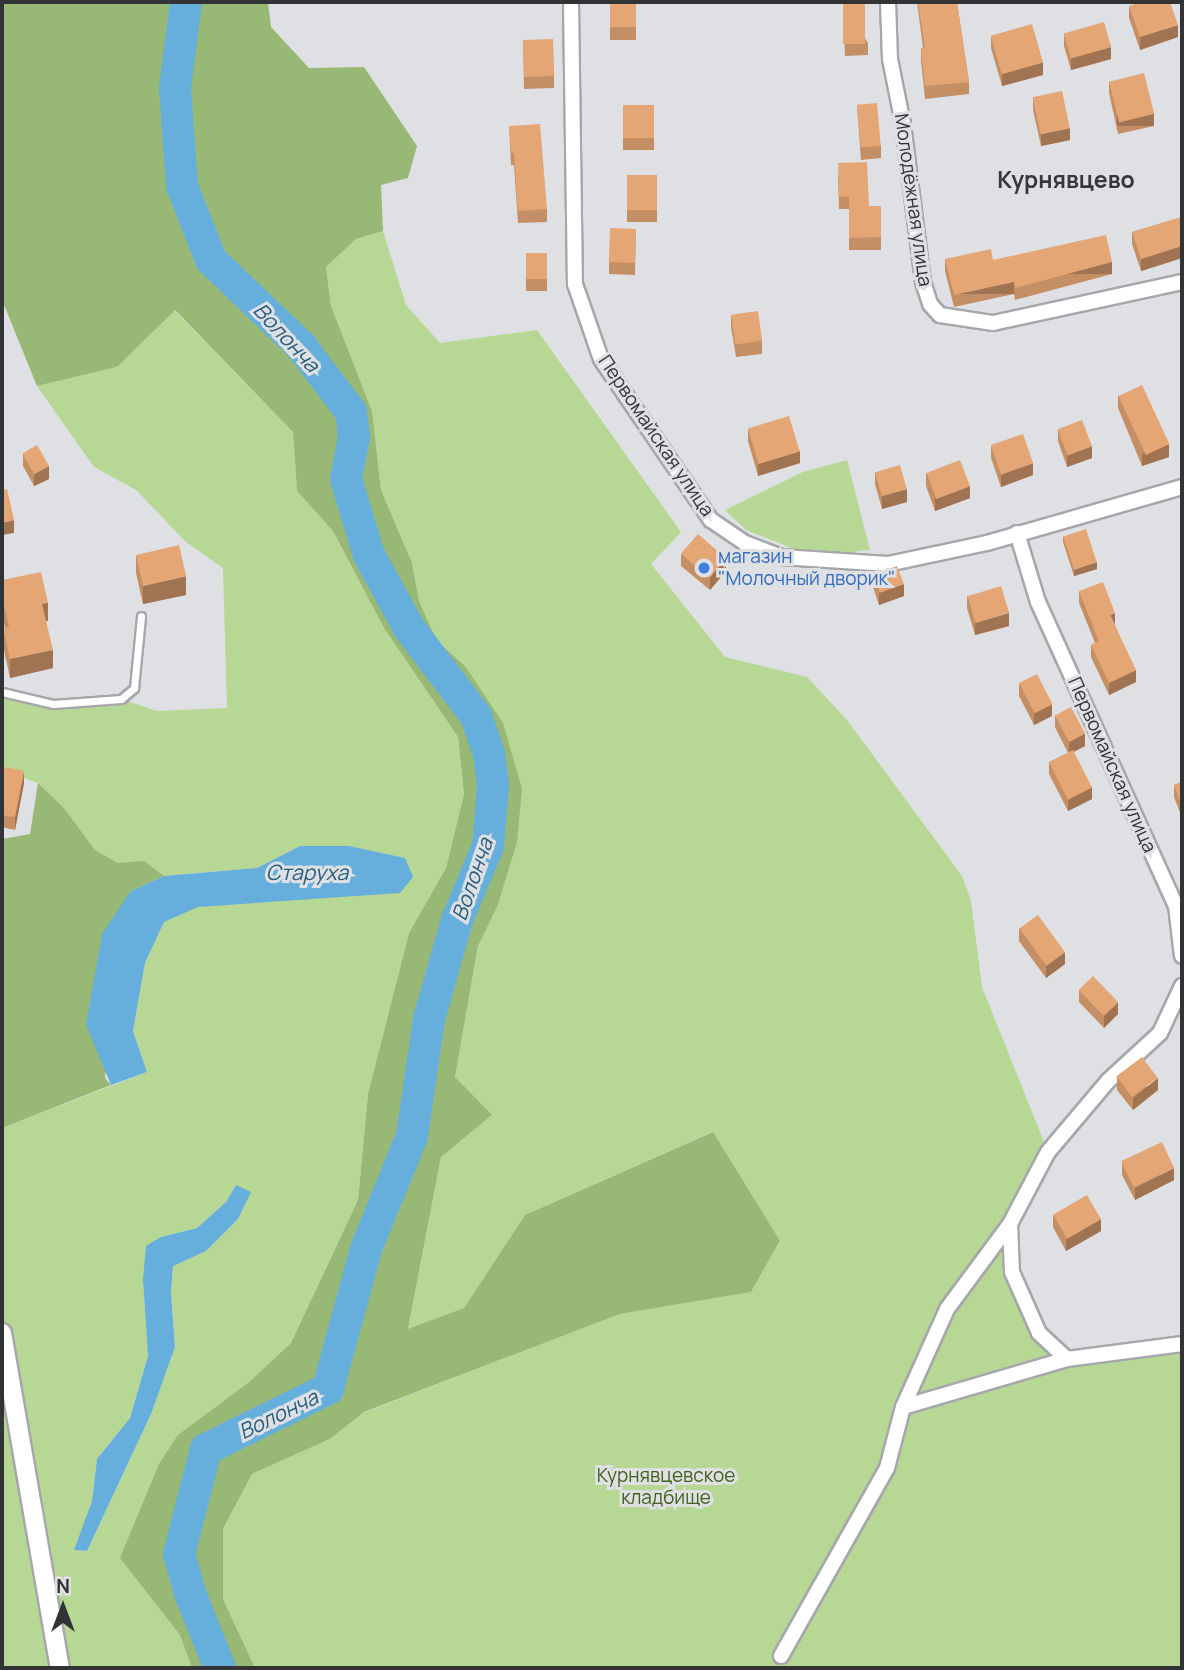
<!DOCTYPE html>
<meta charset="utf-8">
<style>
body{margin:0}
#map{position:relative;width:1184px;height:1670px;overflow:hidden;background:#dfe0e4;font-family:Manrope,sans-serif}
div>[style]{position:absolute}
[style*='--x']{left:calc(var(--x)*1px);top:calc(var(--y)*1px);width:calc(var(--w)*1px);rotate:calc(var(--a)*1deg)}
.green>*{inset:0;background:#b7d794}
.forest>*{inset:0;background:#98b975}
.water>*{inset:0;background:#66afdd}
.river>*{height:32px;margin:-16px;padding:0 16px;transform-origin:16px;border-radius:16px;background:#66afdd}
.roads{filter:drop-shadow(2px 0 #a6a7ab) drop-shadow(-2px 0 #a6a7ab) drop-shadow(0 2px #a6a7ab) drop-shadow(0 -2px #a6a7ab)}
.service>*{height:7px;margin:-3.5px;padding:0 3.5px;transform-origin:3.5px;border-radius:3.5px;background:#fff}
.minor>*{height:14px;margin:-7px;padding:0 7px;transform-origin:7px;border-radius:7px;background:#fff}
.tertiary>*{height:18px;margin:-9px;padding:0 9px;transform-origin:9px;border-radius:9px;background:#fff}
.wall>*{inset:0;background:#c58f65;transform-origin:0 0}
.shaded-wall>*{inset:0;background:#a07452;transform-origin:0 0}
.building>*{inset:0;background:#e5a675;transform-origin:0 0}
.dots>*{width:19px;height:19px;translate:-50% -50%;box-sizing:border-box;border:4px solid #dfe0e4;border-radius:50%}
span{translate:-50% -50%;white-space:nowrap;text-align:center;line-height:1.15;-webkit-text-stroke:6px #dfe0e4;paint-order:stroke}
.street-label{font-size:19px;color:#323334}
.shop-label{font-size:19px;color:#366cbe}
.left{translate:0 -50%;text-align:left}
.park-label{font-size:19px;color:#44611b}
.water-label{font-size:21px;color:#275e7d;font-style:italic}
.quarter-label{font-size:23px;color:#37383b;font-weight:700}
.frame{position:absolute;inset:0;border:4px solid #323334;pointer-events:none}
.north{position:absolute;left:28px;top:1572px;width:70px;height:70px;-webkit-text-stroke:5px #dfe0e4;paint-order:stroke;rotate:0deg;font-size:19px;font-weight:700;line-height:28px;text-align:center;color:#323334}
.north::after{content:'';display:block;margin:auto;width:24px;height:32px;background:#323334;clip-path:polygon(50% 0,100% 100%,50% 72%,0 100%)}
</style>
<div id="map">
<div class="green">
<div style="clip-path:polygon(383px 231px,406px 305px,440px 343px,537px 330px,681px 532px,651px 564px,725px 657px,807px 677px,847px 720px,962px 876px,971px 901px,982px 987px,1048px 1152px,1010px 1224px,1012px 1272px,1039px 1332px,1067px 1359px,1182px 1344px,1182px 1668px,255px 1668px,223px 1599px,223px 1529px,252px 1474px,330px 1439px,363px 1413px,620px 1314px,751px 1292px,780px 1242px,712px 1132px,525px 1215px,464px 1308px,408px 1330px,441px 1157px,491px 1116px,455px 1077px,478px 946px,497px 907px,465px 666px,437px 641px,419px 601px,412px 563px,381px 490px,372px 411px,331px 306px,326px 267px,356px 239px)"></div>
<div style="clip-path:polygon(evenodd,174px 310px,293px 432px,297px 491px,333px 531px,384px 628px,458px 737px,464px 794px,446px 868px,409px 933px,368px 1094px,358px 1200px,291px 1343px,248px 1383px,120px 1557px,180px 1635px,192px 1668px,2px 1668px,2px 1128px,147px 1072px,133px 1031px,145px 963px,164px 922px,197px 907px,245px 902px,404px 858px,348px 846px,300px 846px,257px 868px,164px 876px,144px 862px,118px 863px,95px 850px,64px 808px,38px 783px,2px 770px,2px 692px,53px 704px,121px 699px,157px 711px,227px 708px,223px 568px,186px 542px,136px 490px,94px 467px,37px 386px,117px 367px,174px 310px,236px 1185px,238px 1219px,206px 1251px,173px 1265px,171px 1293px,175px 1347px,151px 1414px,87px 1551px,75px 1550px,92px 1501px,97px 1459px,130px 1418px,148px 1356px,143px 1280px,161px 1237px,197px 1228px,226px 1202px,236px 1185px)"></div>
<div style="clip-path:polygon(847px 460px,870px 550px,841px 553px,799px 551px,746px 530px,725px 510px,803px 472px)"></div>
</div>
<div class="forest">
<div style="clip-path:polygon(2px 2px,268px 2px,271px 27px,309px 68px,364px 67px,417px 146px,408px 178px,381px 185px,383px 231px,356px 239px,326px 267px,331px 306px,372px 411px,381px 490px,412px 563px,419px 601px,437px 641px,465px 666px,503px 723px,522px 789px,517px 842px,497px 907px,478px 946px,455px 1077px,492px 1115px,441px 1157px,408px 1329px,464px 1308px,525px 1215px,713px 1132px,780px 1241px,751px 1292px,620px 1314px,364px 1412px,330px 1439px,252px 1474px,223px 1529px,223px 1599px,255px 1668px,192px 1668px,180px 1635px,120px 1558px,159px 1464px,178px 1435px,248px 1383px,291px 1343px,358px 1200px,368px 1094px,409px 933px,446px 868px,464px 794px,458px 737px,384px 628px,333px 531px,297px 491px,293px 432px,175px 310px,117px 367px,37px 386px,2px 300px)"></div>
<div style="clip-path:polygon(38px 783px,64px 808px,95px 850px,118px 863px,144px 861px,164px 876px,131px 891px,105px 1078px,111px 1085px,2px 1128px,2px 839px,30px 834px)"></div>
</div>
<div class="water">
<div style="clip-path:polygon(300px 846px,349px 846px,405px 858px,413px 877px,400px 893px,198px 907px,164px 922px,145px 963px,133px 1031px,147px 1072px,111px 1085px,86px 1025px,102px 934px,131px 891px,164px 876px,257px 868px)"></div>
<div style="clip-path:polygon(236px 1185px,251px 1192px,238px 1219px,206px 1251px,173px 1266px,171px 1293px,175px 1347px,151px 1414px,87px 1551px,74px 1550px,92px 1501px,97px 1459px,130px 1418px,148px 1356px,143px 1280px,146px 1246px,161px 1237px,197px 1228px,226px 1202px)"></div>
</div>
<div class="river">
<div style="--x:186;--y:2;--w:87;--a:97.3"></div>
<div style="--x:175;--y:88;--w:98;--a:85.9"></div>
<div style="--x:182;--y:186;--w:79;--a:68.6"></div>
<div style="--x:211;--y:260;--w:124;--a:43.7"></div>
<div style="--x:301;--y:346;--w:83;--a:52.9"></div>
<div style="--x:351;--y:412;--w:25;--a:83"></div>
<div style="--x:354;--y:437;--w:43;--a:100.8"></div>
<div style="--x:346;--y:479;--w:79;--a:73.2"></div>
<div style="--x:369;--y:555;--w:83;--a:61.3"></div>
<div style="--x:409;--y:628;--w:111;--a:52.7"></div>
<div style="--x:476;--y:716;--w:39;--a:71"></div>
<div style="--x:489;--y:753;--w:32;--a:83"></div>
<div style="--x:493;--y:785;--w:61;--a:94.7"></div>
<div style="--x:488;--y:846;--w:80;--a:112.7"></div>
<div style="--x:457;--y:920;--w:103;--a:105.8"></div>
<div style="--x:429;--y:1019;--w:118;--a:98.3"></div>
<div style="--x:412;--y:1136;--w:122;--a:112.2"></div>
<div style="--x:366;--y:1249;--w:145;--a:105.2"></div>
<div style="--x:328;--y:1389;--w:136;--a:153.8"></div>
<div style="--x:206;--y:1449;--w:108;--a:104.4"></div>
<div style="--x:179;--y:1554;--w:44;--a:74.1"></div>
<div style="--x:191;--y:1596;--w:78;--a:68.1"></div>
</div>
<div class="roads">
<div class="service">
<div style="--x:2;--y:692;--w:52;--a:13.2"></div>
<div style="--x:53;--y:704;--w:68;--a:-4.2"></div>
<div style="--x:121;--y:699;--w:17;--a:-40"></div>
<div style="--x:134;--y:688;--w:72;--a:-84.4"></div>
</div>
<div class="minor">
<div style="--x:571;--y:2;--w:282;--a:89.2"></div>
<div style="--x:575;--y:284;--w:79;--a:70.9"></div>
<div style="--x:601;--y:359;--w:195;--a:55.7"></div>
<div style="--x:711;--y:520;--w:41;--a:34.1"></div>
<div style="--x:745;--y:543;--w:40;--a:21"></div>
<div style="--x:782;--y:557;--w:106;--a:3.8"></div>
<div style="--x:888;--y:564;--w:101;--a:-12"></div>
<div style="--x:987;--y:543;--w:203;--a:-16"></div>
<div style="--x:888;--y:2;--w:57;--a:88"></div>
<div style="--x:890;--y:59;--w:66;--a:78.7"></div>
<div style="--x:903;--y:124;--w:159;--a:82.8"></div>
<div style="--x:923;--y:282;--w:23;--a:72"></div>
<div style="--x:930;--y:304;--w:15;--a:48"></div>
<div style="--x:940;--y:315;--w:54;--a:8.6"></div>
<div style="--x:993;--y:323;--w:193;--a:-12.2"></div>
<div style="--x:1017;--y:533;--w:72;--a:73.1"></div>
<div style="--x:1038;--y:602;--w:334;--a:65.6"></div>
<div style="--x:1176;--y:906;--w:50;--a:83.2"></div>
<div style="--x:1010;--y:1224;--w:48;--a:87.6"></div>
<div style="--x:1012;--y:1272;--w:67;--a:66.1"></div>
<div style="--x:1039;--y:1333;--w:38;--a:43"></div>
<div style="--x:903;--y:1407;--w:171;--a:-16.3"></div>
<div style="--x:1067;--y:1359;--w:116;--a:-7.4"></div>
<div style="--x:781;--y:1656;--w:216;--a:-60.6"></div>
<div style="--x:887;--y:1468;--w:63;--a:-75.3"></div>
<div style="--x:903;--y:1407;--w:107;--a:-65.8"></div>
<div style="--x:947;--y:1309;--w:106;--a:-53.5"></div>
<div style="--x:1010;--y:1224;--w:81;--a:-62.2"></div>
<div style="--x:1048;--y:1152;--w:93;--a:-49.8"></div>
<div style="--x:1108;--y:1081;--w:71;--a:-42.7"></div>
<div style="--x:1160;--y:1033;--w:52;--a:-64.9"></div>
</div>
<div class="tertiary">
<div style="--x:2;--y:1333;--w:340;--a:80.2"></div>
</div>
</div>
<div class="wall">
<div style="left:610px;top:2px;width:26px;height:38px"></div>
<div style="clip-path:polygon(843px 2px,868px 43px,868px 55px,845px 56px)"></div>
<div style="clip-path:polygon(917px 2px,957px 2px,969px 82px,969px 94px,925px 99px,921px 60px,921px 48px,923px 48px)"></div>
<div style="clip-path:polygon(1129px 6px,1178px 37px,1140px 50px,1129px 18px)"></div>
<div style="clip-path:polygon(1064px 34px,1111px 59px,1071px 70px,1064px 46px)"></div>
<div style="clip-path:polygon(991px 36px,1043px 75px,1002px 86px,991px 48px)"></div>
<div style="clip-path:polygon(523px 40px,554px 76px,554px 88px,524px 89px)"></div>
<div style="clip-path:polygon(1109px 81px,1154px 126px,1118px 134px,1109px 93px)"></div>
<div style="clip-path:polygon(1033px 98px,1070px 140px,1041px 146px,1033px 110px)"></div>
<div style="left:623px;top:105px;width:31px;height:45px"></div>
<div style="clip-path:polygon(857px 105px,881px 146px,881px 158px,861px 160px)"></div>
<div style="clip-path:polygon(509px 126px,547px 209px,547px 222px,518px 223px,514px 165px,511px 165px)"></div>
<div style="left:627px;top:175px;width:30px;height:47px"></div>
<div style="clip-path:polygon(838px 175px,869px 206px,881px 206px,881px 250px,849px 250px,849px 209px,839px 209px)"></div>
<div style="clip-path:polygon(1182px 217px,1182px 258px,1141px 271px,1132px 244px,1132px 232px)"></div>
<div style="clip-path:polygon(636px 229px,635px 275px,609px 274px,609px 262px)"></div>
<div style="left:526px;top:253px;width:21px;height:38px"></div>
<div style="clip-path:polygon(945px 259px,993px 260px,1112px 274px,1015px 300px,1014px 294px,954px 307px,945px 271px)"></div>
<div style="clip-path:polygon(731px 315px,762px 341px,762px 354px,736px 357px,731px 327px)"></div>
<div style="clip-path:polygon(1118px 395px,1169px 457px,1142px 466px,1118px 408px)"></div>
<div style="clip-path:polygon(748px 429px,800px 463px,758px 476px,748px 441px)"></div>
<div style="clip-path:polygon(1058px 429px,1092px 458px,1067px 467px,1058px 441px)"></div>
<div style="clip-path:polygon(991px 446px,1033px 475px,1001px 487px,991px 458px)"></div>
<div style="clip-path:polygon(23px 454px,49px 479px,34px 486px,23px 466px)"></div>
<div style="clip-path:polygon(875px 472px,907px 502px,882px 509px,875px 484px)"></div>
<div style="clip-path:polygon(926px 473px,970px 498px,935px 511px,926px 486px)"></div>
<div style="clip-path:polygon(1063px 536px,1097px 569px,1074px 576px,1063px 542px)"></div>
<div style="clip-path:polygon(681px 554px,726px 571px,710px 590px,681px 566px)"></div>
<div style="clip-path:polygon(136px 555px,186px 595px,143px 604px,136px 573px)"></div>
<div style="clip-path:polygon(873px 575px,904px 596px,879px 605px,873px 587px)"></div>
<div style="clip-path:polygon(2px 580px,48px 621px,46px 621px,53px 668px,10px 678px,3px 646px,3px 628px,5px 628px,2px 614px)"></div>
<div style="clip-path:polygon(1079px 591px,1115px 625px,1136px 682px,1109px 695px,1091px 657px,1091px 645px,1095px 643px,1079px 603px)"></div>
<div style="clip-path:polygon(967px 596px,1009px 626px,975px 635px,967px 608px)"></div>
<div style="clip-path:polygon(1019px 683px,1052px 716px,1034px 725px,1019px 696px)"></div>
<div style="clip-path:polygon(1055px 715px,1085px 746px,1074px 752px,1092px 799px,1068px 811px,1049px 774px,1049px 762px,1068px 753px,1055px 727px)"></div>
<div style="clip-path:polygon(2px 782px,24px 783px,15px 830px,2px 827px)"></div>
<div style="clip-path:polygon(1182px 782px,1182px 818px,1174px 797px,1174px 785px)"></div>
<div style="clip-path:polygon(1019px 928px,1065px 964px,1046px 978px,1019px 941px)"></div>
<div style="clip-path:polygon(1079px 990px,1118px 1014px,1104px 1028px,1079px 1002px)"></div>
<div style="clip-path:polygon(1117px 1077px,1158px 1090px,1133px 1110px,1117px 1090px)"></div>
<div style="clip-path:polygon(1122px 1162px,1174px 1180px,1135px 1200px,1122px 1175px)"></div>
<div style="clip-path:polygon(1053px 1215px,1101px 1231px,1066px 1251px,1053px 1227px)"></div>
</div>
<div class="shaded-wall">
<div style="clip-path:polygon(1178px 25px,1178px 37px,1140px 50px,1140px 37px)"></div>
<div style="clip-path:polygon(1111px 47px,1111px 59px,1071px 70px,1071px 58px)"></div>
<div style="clip-path:polygon(1043px 62px,1043px 75px,1002px 86px,1002px 74px)"></div>
<div style="left:1154px;top:114px;width:12px;height:37px;rotate:90deg"></div>
<div style="clip-path:polygon(1070px 128px,1070px 140px,1041px 146px,1041px 134px)"></div>
<div style="clip-path:polygon(1182px 246px,1182px 258px,1141px 271px,1141px 259px)"></div>
<div style="left:1112px;top:262px;width:12px;height:100px;rotate:90deg"></div>
<div style="left:1014px;top:282px;width:12px;height:61px;rotate:90deg"></div>
<div style="clip-path:polygon(1169px 444px,1169px 457px,1142px 466px,1142px 454px)"></div>
<div style="clip-path:polygon(1092px 446px,1092px 458px,1067px 467px,1067px 455px)"></div>
<div style="clip-path:polygon(800px 451px,800px 463px,758px 476px,758px 464px)"></div>
<div style="clip-path:polygon(1033px 463px,1033px 475px,1001px 487px,1001px 475px)"></div>
<div style="clip-path:polygon(49px 466px,49px 479px,34px 486px,34px 474px)"></div>
<div style="clip-path:polygon(970px 486px,970px 498px,935px 511px,935px 498px)"></div>
<div style="clip-path:polygon(907px 489px,907px 502px,882px 509px,882px 496px)"></div>
<div style="clip-path:polygon(14px 520px,14px 533px,2px 535px,2px 523px)"></div>
<div style="clip-path:polygon(726px 558px,726px 571px,710px 590px,710px 578px)"></div>
<div style="clip-path:polygon(1097px 562px,1097px 569px,1074px 576px,1074px 570px)"></div>
<div style="clip-path:polygon(186px 576px,186px 595px,143px 604px,143px 586px)"></div>
<div style="clip-path:polygon(904px 584px,904px 596px,879px 605px,879px 592px)"></div>
<div style="left:48px;top:603px;width:18px;height:6px;rotate:90deg"></div>
<div style="clip-path:polygon(1009px 613px,1009px 626px,975px 635px,975px 623px)"></div>
<div style="clip-path:polygon(1115px 613px,1115px 625px,1110px 615px)"></div>
<div style="clip-path:polygon(53px 650px,53px 668px,10px 678px,10px 659px)"></div>
<div style="clip-path:polygon(1136px 670px,1136px 682px,1109px 695px,1109px 683px)"></div>
<div style="clip-path:polygon(1052px 704px,1052px 716px,1034px 725px,1034px 713px)"></div>
<div style="clip-path:polygon(1085px 733px,1085px 746px,1069px 754px,1069px 742px)"></div>
<div style="clip-path:polygon(24px 771px,24px 783px,15px 830px,15px 817px)"></div>
<div style="clip-path:polygon(1092px 787px,1092px 799px,1068px 811px,1068px 799px)"></div>
<div style="clip-path:polygon(1065px 952px,1065px 964px,1046px 978px,1046px 966px)"></div>
<div style="clip-path:polygon(1118px 1002px,1118px 1014px,1104px 1028px,1104px 1016px)"></div>
<div style="clip-path:polygon(1158px 1078px,1158px 1090px,1133px 1110px,1133px 1098px)"></div>
<div style="clip-path:polygon(1174px 1168px,1174px 1180px,1135px 1200px,1135px 1188px)"></div>
<div style="clip-path:polygon(1101px 1219px,1101px 1231px,1066px 1251px,1066px 1239px)"></div>
</div>
<div class="building">
<div style="left:610px;top:2px;width:26px;height:25px"></div>
<div style="left:843px;top:2px;width:22px;height:42px"></div>
<div style="clip-path:polygon(918px 2px,957px 2px,969px 82px,925px 86px,921px 48px,925px 48px)"></div>
<div style="clip-path:polygon(1140px 2px,1170px 2px,1178px 25px,1140px 37px,1129px 6px)"></div>
<div style="left:1104px;top:22px;width:26px;height:42px;rotate:74deg"></div>
<div style="left:1032px;top:24px;width:40px;height:43px;rotate:74deg"></div>
<div style="left:553px;top:39px;width:37px;height:30px;rotate:88deg"></div>
<div style="left:1144px;top:73px;width:42px;height:36px;rotate:76deg"></div>
<div style="left:1062px;top:91px;width:38px;height:30px;rotate:78deg"></div>
<div style="left:877px;top:103px;width:43px;height:20px;rotate:85deg"></div>
<div style="left:623px;top:105px;width:31px;height:33px"></div>
<div style="clip-path:polygon(540px 124px,547px 209px,518px 211px,514px 153px,511px 153px,509px 126px)"></div>
<div style="clip-path:polygon(867px 162px,869px 206px,881px 206px,881px 237px,849px 238px,849px 196px,839px 197px,838px 163px)"></div>
<div style="left:627px;top:175px;width:30px;height:35px"></div>
<div style="clip-path:polygon(1182px 217px,1182px 246px,1141px 259px,1132px 232px)"></div>
<div style="left:610px;top:228px;width:26px;height:34px;rotate:2deg"></div>
<div style="clip-path:polygon(1106px 235px,1112px 262px,1015px 288px,1014px 282px,954px 295px,945px 259px,991px 249px,993px 260px)"></div>
<div style="left:526px;top:253px;width:21px;height:26px"></div>
<div style="left:758px;top:311px;width:30px;height:27px;rotate:82deg"></div>
<div style="left:1142px;top:385px;width:65px;height:26px;rotate:65deg"></div>
<div style="left:789px;top:416px;width:37px;height:43px;rotate:73deg"></div>
<div style="left:1082px;top:420px;width:28px;height:26px;rotate:69deg"></div>
<div style="left:1023px;top:434px;width:31px;height:34px;rotate:71deg"></div>
<div style="left:37px;top:445px;width:24px;height:17px;rotate:60deg"></div>
<div style="left:960px;top:460px;width:28px;height:36px;rotate:69deg"></div>
<div style="left:900px;top:465px;width:25px;height:26px;rotate:74deg"></div>
<div style="clip-path:polygon(7px 489px,14px 520px,2px 523px,2px 490px)"></div>
<div style="left:1086px;top:529px;width:35px;height:24px;rotate:72deg"></div>
<div style="left:698px;top:534px;width:37px;height:26px;rotate:41deg"></div>
<div style="left:179px;top:545px;width:32px;height:44px;rotate:77deg"></div>
<div style="left:897px;top:566px;width:19px;height:26px;rotate:69deg"></div>
<div style="clip-path:polygon(41px 572px,48px 603px,42px 604px,53px 650px,10px 659px,3px 628px,9px 627px,2px 596px,2px 580px)"></div>
<div style="clip-path:polygon(1103px 582px,1115px 613px,1110px 615px,1136px 670px,1109px 683px,1091px 645px,1099px 641px,1079px 591px)"></div>
<div style="left:1001px;top:586px;width:28px;height:35px;rotate:73deg"></div>
<div style="left:1037px;top:674px;width:34px;height:20px;rotate:63deg"></div>
<div style="left:1071px;top:707px;width:30px;height:18px;rotate:62deg"></div>
<div style="left:1073px;top:750px;width:42px;height:27px;rotate:63deg"></div>
<div style="clip-path:polygon(5px 767px,24px 771px,15px 817px,2px 815px,2px 782px)"></div>
<div style="clip-path:polygon(1182px 782px,1182px 806px,1174px 785px)"></div>
<div style="left:1038px;top:915px;width:46px;height:23px;rotate:54deg"></div>
<div style="left:1093px;top:976px;width:36px;height:20px;rotate:46deg"></div>
<div style="left:1142px;top:1057px;width:26px;height:32px;rotate:53deg"></div>
<div style="left:1162px;top:1142px;width:29px;height:45px;rotate:65deg"></div>
<div style="left:1087px;top:1195px;width:28px;height:39px;rotate:60deg"></div>
</div>
<div class="dots">
<div style="left:704px;top:568px;background:#3f7fe0"></div>
</div>
<div class="street-label">
<span style="left:913px;top:200px;rotate:82deg">Молодёжная улица</span>
<span style="left:656px;top:436px;rotate:56deg">Первомайская улица</span>
<span style="left:1112px;top:765px;rotate:66deg">Первомайская улица</span>
</div>
<div class="shop-label">
<span class="left" style="left:718px;top:568px">магазин<br>"Молочный дворик"</span>
</div>
<div class="park-label">
<span style="left:666px;top:1487px">Курнявцевское<br>кладбище</span>
</div>
<div class="water-label">
<span style="left:287px;top:337px;rotate:47deg">Волонча</span>
<span style="left:307px;top:872px">Старуха</span>
<span style="left:472px;top:879px;rotate:-71deg">Волонча</span>
<span style="left:278px;top:1414px;rotate:-26deg">Волонча</span>
</div>
<div class="quarter-label">
<span style="left:1066px;top:179px">Курнявцево</span>
</div>
<div class="frame"></div>
<div class="north">N</div>
</div>
